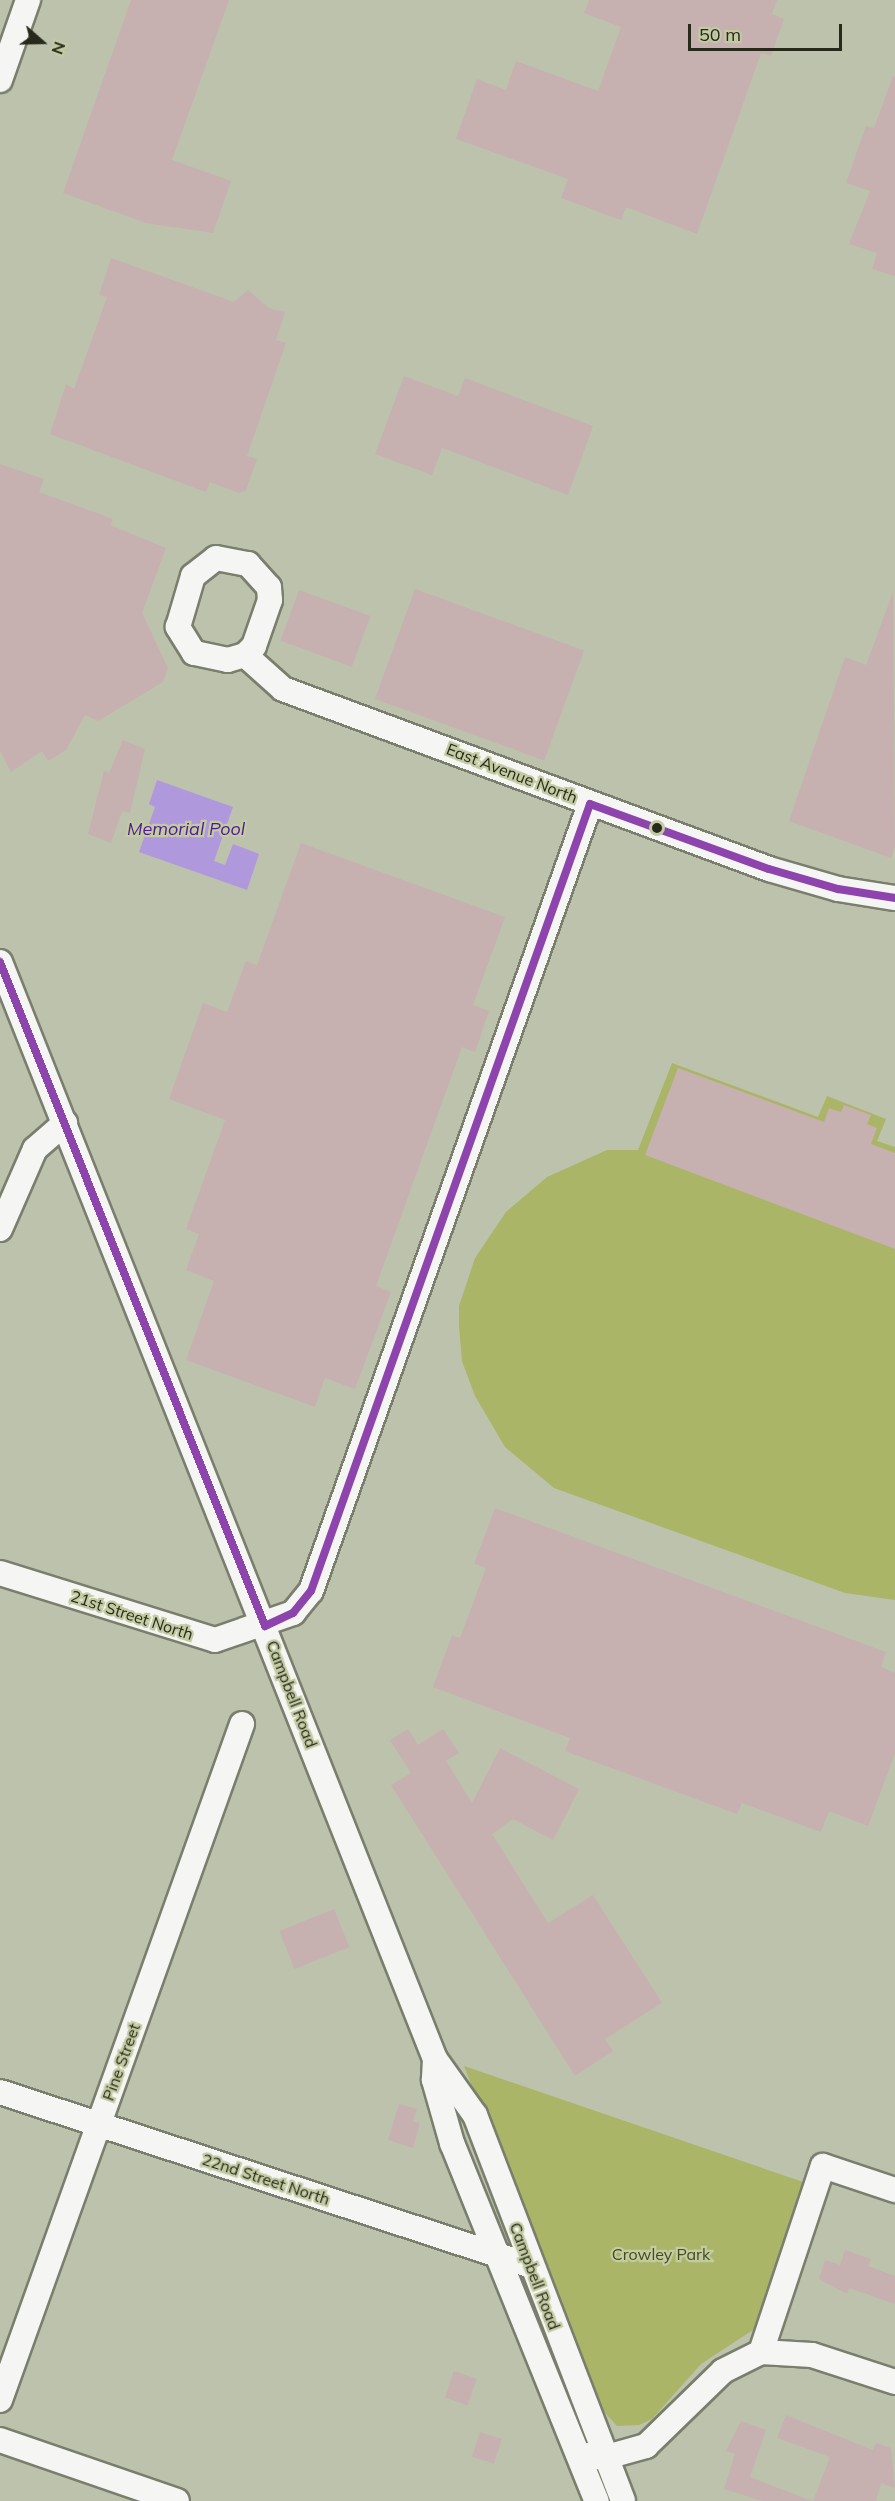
<!DOCTYPE html>
<style>
body{margin:0}
#map{position:relative;width:895px;height:2501px;overflow:hidden;background:#bdc2ac;font-family:Mulish,sans-serif}
div>[style]{position:absolute}
[style*='--x']{left:calc(var(--x)*1px);top:calc(var(--y)*1px);width:calc(var(--w)*1px);rotate:calc(var(--a)*1deg)}
.green>*{inset:0;background:#aab567}
.water>*{inset:0;background:#af99dc}
.building>*{inset:0;background:#c6b1b0;transform-origin:0 0}
.roads{filter:drop-shadow(2px 0 #7a7e6d) drop-shadow(-2px 0 #7a7e6d) drop-shadow(0 2px #7a7e6d) drop-shadow(0 -2px #7a7e6d)}
.minor>*{height:24px;margin:-12px;padding:0 12px;transform-origin:12px;border-radius:12px;background:#f5f6f3}
.bus-1>*{height:8px;margin:-4px;padding:0 4px;transform-origin:4px;border-radius:4px;background:#8e44ad}
.dots>*{width:16px;height:16px;translate:-50% -50%;box-sizing:border-box;border:3px solid #c3cba3;border-radius:50%}
span{translate:-50% -50%;white-space:nowrap;text-align:center;line-height:1.15;-webkit-text-stroke:4.5px #c3cba3;paint-order:stroke}
.street-label{font-size:16px;color:#272a1a}
.park-label{font-size:16px;color:#454c1a}
.water-label{font-size:18px;color:#501994;font-style:italic}
.north{position:absolute;left:12px;top:12px;width:60px;height:60px;-webkit-text-stroke:4px #c3cba3;paint-order:stroke;rotate:110deg;font-size:16px;font-weight:700;line-height:24px;text-align:center;color:#272a1a}
.north::after{content:'';display:block;margin:auto;width:21px;height:27px;background:#272a1a;clip-path:polygon(50% 0,100% 100%,50% 72%,0 100%)}
.scale{position:absolute;left:688px;top:24px;width:154px;height:27px;box-sizing:border-box;border:3px solid #272a1a;border-top:0;padding-left:8px;font-size:18px;line-height:21px;white-space:nowrap;color:#272a1a;-webkit-text-stroke:4px #c3cba3;paint-order:stroke}
</style>
<div id="map">
<div class="green">
<div style="clip-path:polygon(672px 1063px,818px 1117px,827px 1096px,886px 1119px,877px 1141px,895px 1147px,895px 1600px,845px 1593px,554px 1488px,505px 1447px,475px 1396px,462px 1361px,459px 1326px,459px 1306px,475px 1258px,506px 1212px,547px 1177px,607px 1150px,638px 1150px)"></div>
<div style="clip-path:polygon(464px 2066px,809px 2184px,759px 2326px,701px 2364px,652px 2419px,639px 2425px,617px 2426px,599px 2406px)"></div>
</div>
<div class="water">
<div style="clip-path:polygon(157px 780px,233px 807px,214px 861px,225px 865px,233px 844px,259px 854px,247px 890px,139px 852px,155px 807px,149px 804px)"></div>
</div>
<div class="building">
<div style="clip-path:polygon(131px 0,229px 0,172px 160px,231px 181px,213px 233px,146px 223px,63px 193px)"></div>
<div style="clip-path:polygon(589px 0,777px 0,772px 14px,784px 19px,771px 56px,761px 53px,697px 234px,626px 207px,621px 220px,561px 198px,568px 179px,456px 139px,477px 79px,506px 90px,516px 61px,598px 91px,621px 27px,584px 13px)"></div>
<div style="clip-path:polygon(893px 76px,895px 77px,895px 276px,872px 269px,877px 253px,849px 244px,870px 191px,846px 183px,866px 126px,874px 128px)"></div>
<div style="clip-path:polygon(111px 258px,234px 302px,248px 290px,269px 308px,285px 312px,276px 340px,286px 343px,247px 456px,257px 459px,246px 490px,239px 493px,210px 482px,206px 492px,50px 434px,66px 384px,74px 389px,107px 297px,99px 295px)"></div>
<div style="clip-path:polygon(404px 376px,458px 396px,465px 378px,593px 426px,568px 495px,442px 448px,432px 475px,375px 454px)"></div>
<div style="clip-path:polygon(0 464px,44px 479px,39px 492px,113px 519px,110px 525px,166px 548px,142px 613px,168px 668px,163px 682px,98px 721px,85px 715px,66px 750px,48px 761px,42px 751px,11px 772px,0 751px)"></div>
<div style="left:415px;top:589px;width:180px;height:117px;rotate:20deg"></div>
<div style="left:299px;top:590px;width:76px;height:54px;rotate:20deg"></div>
<div style="clip-path:polygon(893px 592px,895px 846px,891px 858px,789px 821px,845px 657px,866px 665px)"></div>
<div style="clip-path:polygon(123px 740px,145px 749px,130px 813px,122px 811px,111px 843px,88px 834px,104px 771px,109px 773px)"></div>
<div style="clip-path:polygon(301px 843px,505px 917px,473px 1005px,489px 1011px,475px 1052px,462px 1047px,376px 1286px,391px 1292px,355px 1389px,325px 1378px,315px 1407px,186px 1360px,214px 1281px,186px 1270px,199px 1234px,186px 1229px,225px 1120px,169px 1099px,203px 1003px,227px 1012px,246px 961px,257px 965px)"></div>
<div style="clip-path:polygon(678px 1068px,824px 1122px,829px 1108px,841px 1112px,844px 1105px,871px 1115px,867px 1124px,877px 1128px,871px 1144px,895px 1153px,895px 1249px,645px 1155px)"></div>
<div style="clip-path:polygon(495px 1508px,886px 1652px,881px 1667px,895px 1673px,895px 1753px,868px 1826px,829px 1811px,821px 1832px,742px 1803px,737px 1814px,565px 1751px,570px 1738px,433px 1687px,452px 1635px,460px 1638px,486px 1568px,474px 1564px)"></div>
<div style="clip-path:polygon(408px 1729px,418px 1745px,443px 1729px,459px 1753px,446px 1761px,472px 1803px,500px 1748px,579px 1789px,553px 1840px,513px 1819px,492px 1834px,548px 1923px,593px 1895px,662px 2003px,605px 2039px,613px 2051px,575px 2076px,391px 1785px,411px 1773px,390px 1740px)"></div>
<div style="left:334px;top:1909px;width:41px;height:59px;rotate:68deg"></div>
<div style="clip-path:polygon(399px 2104px,417px 2109px,413px 2121px,420px 2123px,413px 2148px,388px 2140px)"></div>
<div style="clip-path:polygon(845px 2250px,871px 2259px,868px 2266px,895px 2276px,895px 2304px,849px 2288px,847px 2294px,819px 2279px,825px 2260px,840px 2265px)"></div>
<div style="left:454px;top:2371px;width:24px;height:28px;rotate:19deg"></div>
<div style="clip-path:polygon(786px 2415px,873px 2450px,876px 2443px,891px 2448px,895px 2488px,881px 2483px,876px 2501px,813px 2501px,830px 2457px,777px 2438px)"></div>
<div style="clip-path:polygon(741px 2421px,766px 2430px,750px 2477px,812px 2501px,762px 2501px,724px 2489px,735px 2454px,726px 2451px)"></div>
<div style="left:480px;top:2432px;width:23px;height:26px;rotate:18deg"></div>
</div>
<div class="roads">
<div class="minor">
<div style="--x:0;--y:80;--w:85;--a:-70.7"></div>
<div style="--x:216;--y:558;--w:33;--a:11"></div>
<div style="--x:248;--y:564;--w:31;--a:48"></div>
<div style="--x:269;--y:587;--w:13;--a:86"></div>
<div style="--x:270;--y:600;--w:49;--a:109.2"></div>
<div style="--x:254;--y:646;--w:13;--a:135"></div>
<div style="--x:245;--y:655;--w:18;--a:164"></div>
<div style="--x:228;--y:660;--w:35;--a:-168"></div>
<div style="--x:194;--y:653;--w:31;--a:-122"></div>
<div style="--x:178;--y:627;--w:53;--a:-73.6"></div>
<div style="--x:193;--y:576;--w:29;--a:-38"></div>
<div style="--x:245;--y:655;--w:51;--a:41.8"></div>
<div style="--x:283;--y:689;--w:518;--a:20.32"></div>
<div style="--x:769;--y:869;--w:72;--a:16.2"></div>
<div style="--x:838;--y:889;--w:58;--a:9"></div>
<div style="--x:0;--y:962;--w:1180;--a:68.37"></div>
<div style="--x:435;--y:2059;--w:69;--a:54.5"></div>
<div style="--x:475;--y:2115;--w:413;--a:69"></div>
<div style="--x:0;--y:1229;--w:87;--a:-66.4"></div>
<div style="--x:35;--y:1149;--w:40;--a:-41"></div>
<div style="--x:0;--y:1573;--w:225;--a:17.3"></div>
<div style="--x:215;--y:1640;--w:83;--a:-19.1"></div>
<div style="--x:293;--y:1613;--w:28;--a:-51"></div>
<div style="--x:311;--y:1591;--w:835;--a:-70.48"></div>
<div style="--x:435;--y:2059;--w:21;--a:93"></div>
<div style="--x:434;--y:2080;--w:66;--a:74.1"></div>
<div style="--x:452;--y:2143;--w:386;--a:68"></div>
<div style="--x:0;--y:2092;--w:559;--a:18.14"></div>
<div style="--x:761;--y:2352;--w:196;--a:-71.6"></div>
<div style="--x:823;--y:2166;--w:76;--a:18.4"></div>
<div style="--x:0;--y:2400;--w:718;--a:-70.3"></div>
<div style="--x:0;--y:2440;--w:187;--a:19"></div>
<div style="--x:588;--y:2455;--w:15;--a:11"></div>
<div style="--x:603;--y:2458;--w:45;--a:-15.6"></div>
<div style="--x:646;--y:2446;--w:107;--a:-44.2"></div>
<div style="--x:723;--y:2371;--w:42;--a:-26.6"></div>
<div style="--x:761;--y:2352;--w:51;--a:3.4"></div>
<div style="--x:812;--y:2355;--w:87;--a:18"></div>
</div>
</div>
<div class="bus-1">
<div style="--x:0;--y:962;--w:715;--a:68.24"></div>
<div style="--x:265;--y:1626;--w:31;--a:-25"></div>
<div style="--x:293;--y:1613;--w:28;--a:-51"></div>
<div style="--x:311;--y:1591;--w:835;--a:-70.48"></div>
<div style="--x:590;--y:804;--w:190;--a:20"></div>
<div style="--x:769;--y:869;--w:72;--a:16.2"></div>
<div style="--x:838;--y:889;--w:58;--a:9"></div>
</div>
<div class="dots">
<div style="left:657px;top:828px;background:#272a1a"></div>
</div>
<div class="street-label">
<span style="left:512px;top:773px;rotate:21deg">East Avenue North</span>
<span style="left:132px;top:1615px;rotate:18deg">21st Street North</span>
<span style="left:292px;top:1694px;rotate:69deg">Campbell Road</span>
<span style="left:121px;top:2062px;rotate:-70deg">Pine Street</span>
<span style="left:266px;top:2179px;rotate:18deg">22nd Street North</span>
<span style="left:535px;top:2276px;rotate:69deg">Campbell Road</span>
</div>
<div class="park-label">
<span style="left:661px;top:2254px">Crowley Park</span>
</div>
<div class="water-label">
<span style="left:186px;top:829px">Memorial Pool</span>
</div>
<div class="north">N</div>
<div class="scale">50 m</div>
</div>
